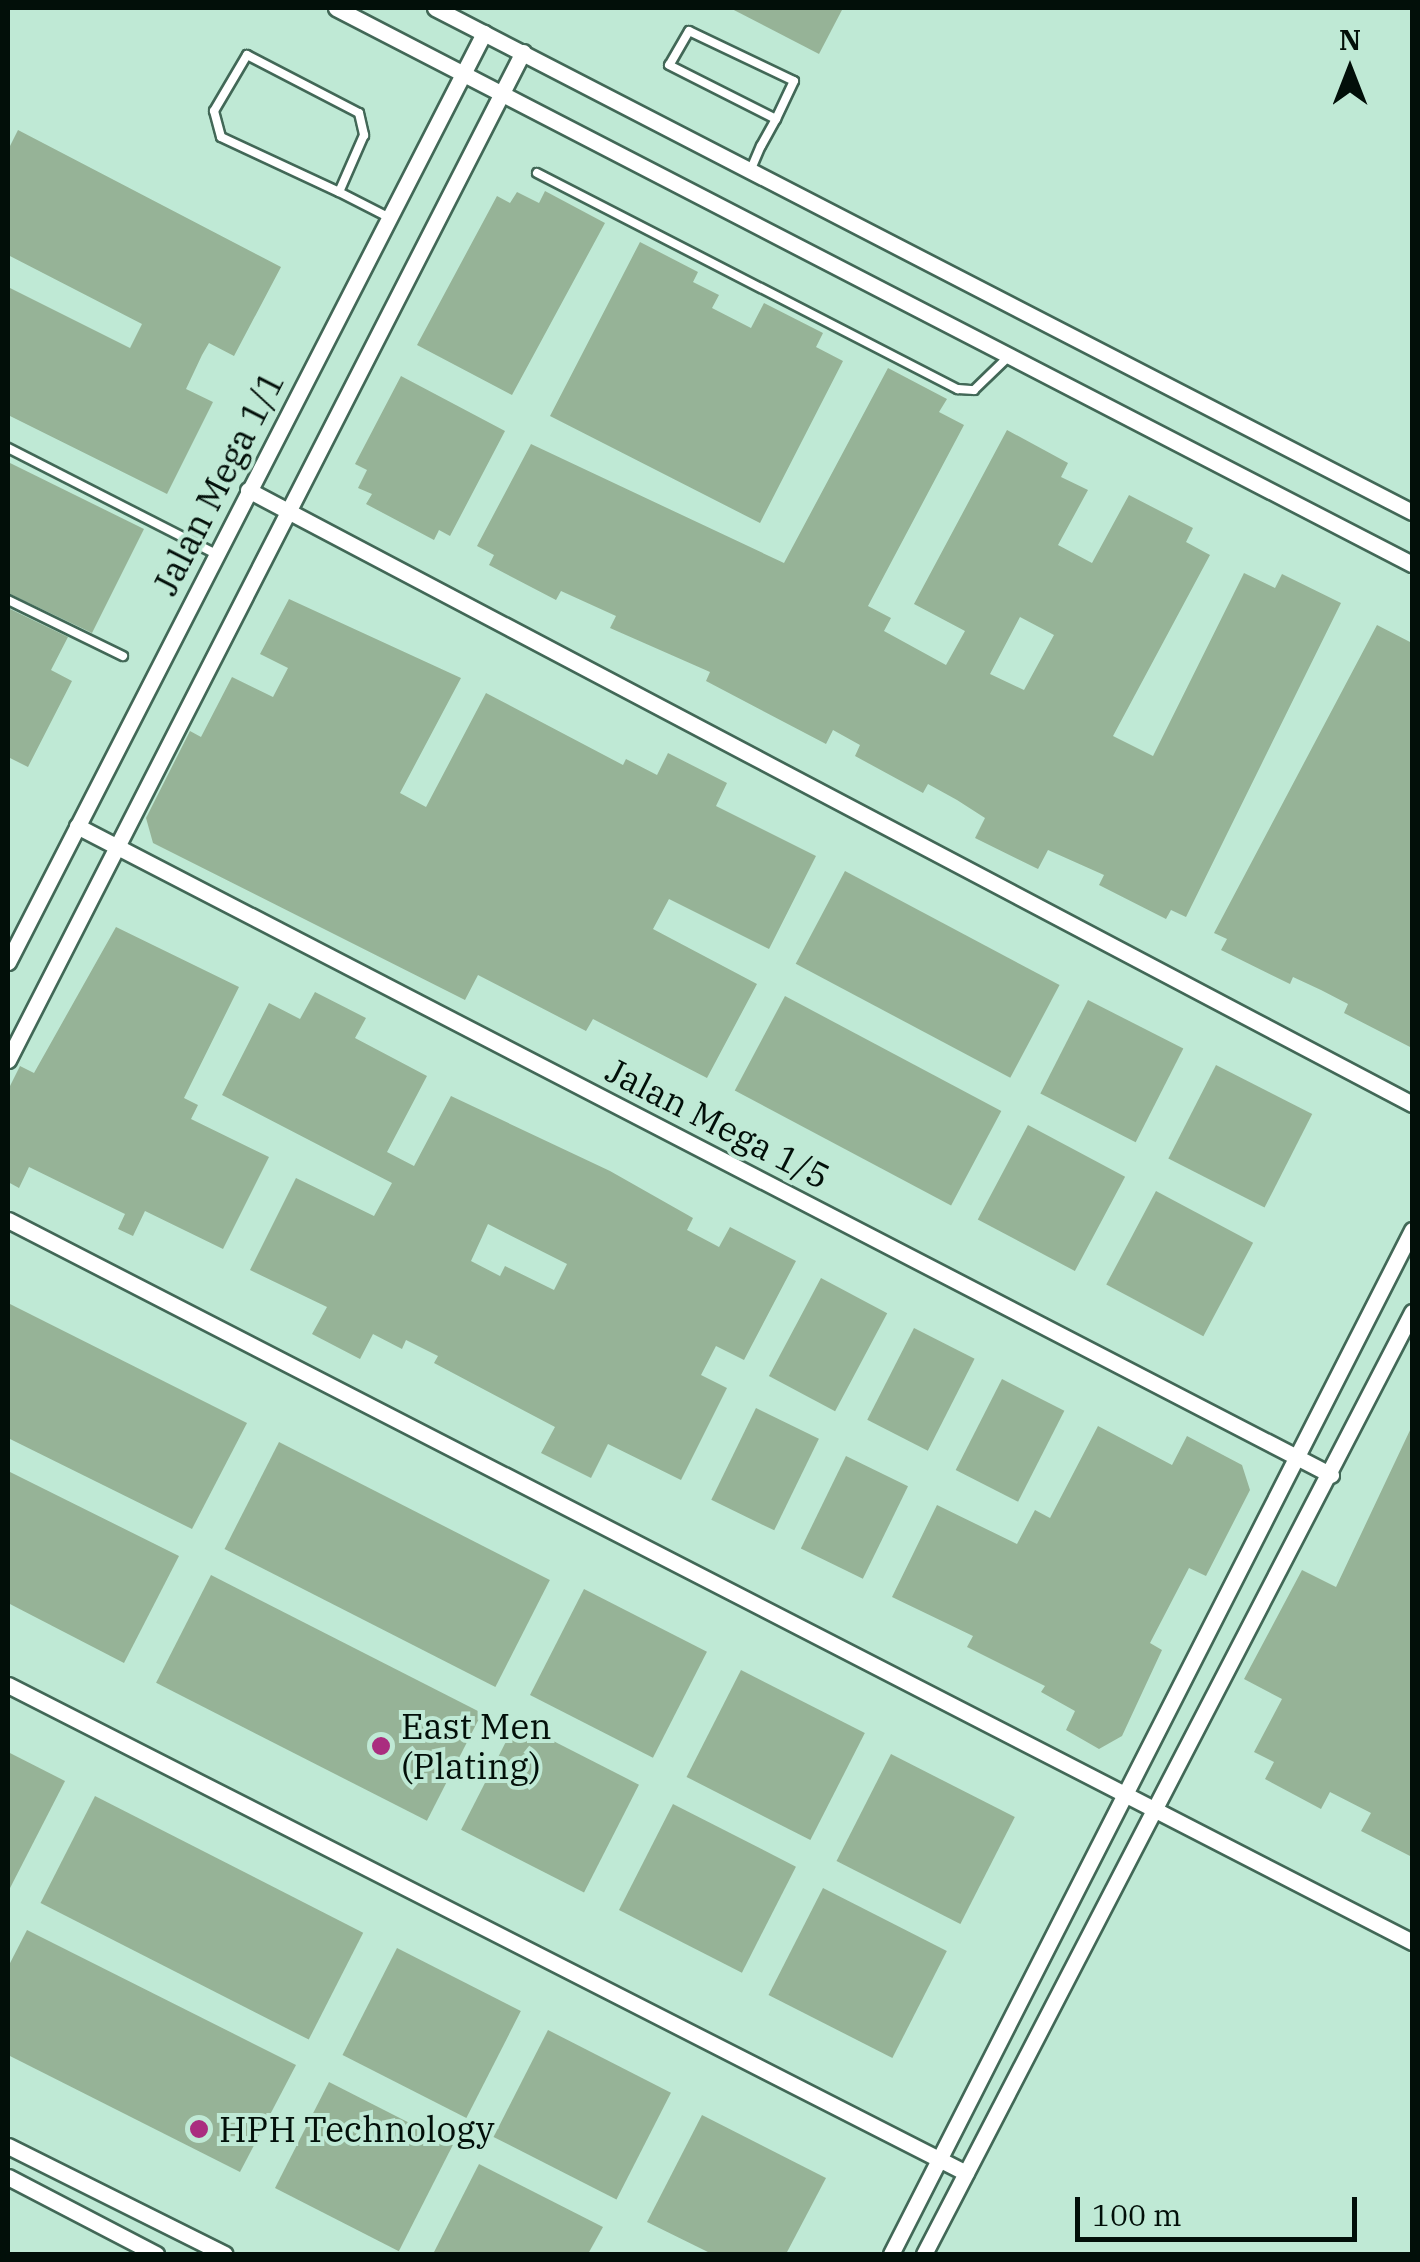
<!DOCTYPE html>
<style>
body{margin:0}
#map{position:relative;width:1420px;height:2262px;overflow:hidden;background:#bfe9d5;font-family:"IBM Plex Serif",serif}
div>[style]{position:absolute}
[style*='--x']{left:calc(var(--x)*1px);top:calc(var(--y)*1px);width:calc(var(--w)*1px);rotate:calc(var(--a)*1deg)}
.building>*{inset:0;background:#96b397;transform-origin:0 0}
.roads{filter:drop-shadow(2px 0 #426857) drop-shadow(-2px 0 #426857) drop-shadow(0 2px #426857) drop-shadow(0 -2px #426857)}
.lane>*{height:8px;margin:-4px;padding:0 4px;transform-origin:4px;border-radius:4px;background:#fff}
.street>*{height:15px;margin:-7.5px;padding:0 7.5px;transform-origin:7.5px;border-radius:7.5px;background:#fff}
.dots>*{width:28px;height:28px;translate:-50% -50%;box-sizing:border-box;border:5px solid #bfe9d5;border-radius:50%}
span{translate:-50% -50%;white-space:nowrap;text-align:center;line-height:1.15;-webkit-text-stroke:8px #bfe9d5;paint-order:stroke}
.street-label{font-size:35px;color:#020f09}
.poi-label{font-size:35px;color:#020f09}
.left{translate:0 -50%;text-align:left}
.frame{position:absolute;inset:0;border:10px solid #020f09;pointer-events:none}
.north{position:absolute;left:1300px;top:20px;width:100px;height:100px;-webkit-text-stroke:8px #bfe9d5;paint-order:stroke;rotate:0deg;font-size:28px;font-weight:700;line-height:40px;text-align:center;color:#020f09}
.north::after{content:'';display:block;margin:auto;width:35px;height:45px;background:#020f09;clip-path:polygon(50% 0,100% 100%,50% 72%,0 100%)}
.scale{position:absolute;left:1075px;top:2197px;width:282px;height:45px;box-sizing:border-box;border:5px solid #020f09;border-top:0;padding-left:12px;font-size:30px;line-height:35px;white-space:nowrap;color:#020f09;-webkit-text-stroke:8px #bfe9d5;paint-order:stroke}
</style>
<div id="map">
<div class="building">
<div style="clip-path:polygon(730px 8px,843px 8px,819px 54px)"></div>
<div style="clip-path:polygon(18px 130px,281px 267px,234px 356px,209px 343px,202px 355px,186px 389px,213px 402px,167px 494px,8px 415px,8px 287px,130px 348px,142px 324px,8px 255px,8px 150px)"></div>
<div style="clip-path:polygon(545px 191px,605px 223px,512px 395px,417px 345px,497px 196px,510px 203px,517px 192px,539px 203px)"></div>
<div style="clip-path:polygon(640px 242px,698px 272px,693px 282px,719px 295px,712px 308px,751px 328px,764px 303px,823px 333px,816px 347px,843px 361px,760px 523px,550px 416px)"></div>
<div style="clip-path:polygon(evenodd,888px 368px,947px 399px,939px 412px,964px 425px,868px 606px,891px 618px,884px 631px,946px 665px,965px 631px,914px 604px,1007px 430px,1068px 463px,1061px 477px,1088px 490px,1058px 545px,1092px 563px,1129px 495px,1193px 528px,1186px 542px,1210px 555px,1113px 736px,1153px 756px,1244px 573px,1275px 588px,1282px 574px,1341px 603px,1186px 917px,1171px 910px,1166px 919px,1099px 885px,1104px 875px,1048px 850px,1038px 869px,975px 838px,985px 818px,957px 800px,928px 784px,923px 793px,855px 756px,860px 745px,833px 730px,826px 744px,706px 681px,710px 672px,610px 628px,616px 616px,561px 591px,556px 600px,489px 565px,494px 555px,477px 546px,531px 444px,784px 563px,888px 368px,1020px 617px,1054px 635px,1024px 690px,990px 674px,1020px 617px)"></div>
<div style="clip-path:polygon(401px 376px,505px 431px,450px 536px,439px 530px,434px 540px,366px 504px,372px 494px,358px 488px,367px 470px,355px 464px)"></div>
<div style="clip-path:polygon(8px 462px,144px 529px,92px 633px,8px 593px)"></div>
<div style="clip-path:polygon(289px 599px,461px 678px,400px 793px,426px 807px,486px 693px,623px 765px,626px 759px,657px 775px,668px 753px,727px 783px,716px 806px,816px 856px,769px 949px,669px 899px,653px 929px,757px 984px,707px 1078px,593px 1019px,586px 1031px,478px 975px,465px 1000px,153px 843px,146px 818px,190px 731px,201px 737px,232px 677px,273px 697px,288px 668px,260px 654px)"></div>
<div style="clip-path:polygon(8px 608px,68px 637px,51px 670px,72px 681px,28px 767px,8px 757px)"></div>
<div style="clip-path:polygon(1377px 625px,1412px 643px,1412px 1048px,1344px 1013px,1348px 1004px,1321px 990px,1293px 977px,1290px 984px,1221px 950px,1227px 939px,1214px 933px)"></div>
<div style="left:845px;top:871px;width:243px;height:105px;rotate:28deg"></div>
<div style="clip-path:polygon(116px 927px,239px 987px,184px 1098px,198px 1105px,191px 1119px,269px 1157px,223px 1249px,145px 1211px,133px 1236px,118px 1229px,125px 1214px,29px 1167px,19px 1188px,8px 1182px,8px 1090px,20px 1066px,34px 1073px)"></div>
<div style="clip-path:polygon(evenodd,315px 992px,366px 1018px,355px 1038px,427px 1076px,387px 1152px,414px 1166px,451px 1096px,610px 1171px,693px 1218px,687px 1230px,719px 1247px,730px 1227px,796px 1261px,744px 1360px,716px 1346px,701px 1375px,727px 1388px,681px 1480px,608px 1444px,591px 1478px,541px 1453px,555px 1427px,434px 1363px,438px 1356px,406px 1340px,402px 1349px,373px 1334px,360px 1359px,312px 1334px,327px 1307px,250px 1270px,296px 1178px,374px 1216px,392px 1183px,222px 1095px,269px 1003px,300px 1019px,315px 992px,488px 1224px,567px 1264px,554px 1290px,505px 1266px,500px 1276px,471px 1261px,488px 1224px)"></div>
<div style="left:785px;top:996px;width:245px;height:107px;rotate:28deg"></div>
<div style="left:1088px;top:1000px;width:107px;height:105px;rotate:27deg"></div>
<div style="left:1216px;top:1065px;width:108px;height:105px;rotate:27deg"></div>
<div style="left:1028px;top:1125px;width:110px;height:107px;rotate:28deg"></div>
<div style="left:1156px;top:1191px;width:110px;height:106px;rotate:28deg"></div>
<div style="left:821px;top:1278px;width:75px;height:111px;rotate:28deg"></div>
<div style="clip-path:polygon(8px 1303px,247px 1423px,192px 1529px,8px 1438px)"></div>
<div style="left:914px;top:1328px;width:68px;height:103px;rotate:27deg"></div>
<div style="left:1002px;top:1379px;width:70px;height:102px;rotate:27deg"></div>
<div style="left:756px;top:1408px;width:70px;height:102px;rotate:26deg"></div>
<div style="clip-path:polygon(1098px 1426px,1172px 1465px,1187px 1436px,1242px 1465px,1250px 1490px,1206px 1576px,1189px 1568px,1150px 1643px,1162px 1650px,1122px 1736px,1099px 1749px,1066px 1730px,1075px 1711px,1041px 1692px,1045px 1686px,967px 1647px,973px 1636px,892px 1597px,937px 1505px,1017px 1544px,1035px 1510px,1050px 1518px)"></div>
<div style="clip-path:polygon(1412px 1426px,1412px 1857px,1361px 1831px,1371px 1813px,1330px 1792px,1321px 1809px,1265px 1779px,1274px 1762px,1254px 1752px,1282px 1699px,1244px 1679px,1302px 1570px,1336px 1587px)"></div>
<div style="left:279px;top:1442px;width:304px;height:120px;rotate:27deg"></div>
<div style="left:846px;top:1456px;width:69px;height:103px;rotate:26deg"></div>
<div style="clip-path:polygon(8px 1471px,179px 1556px,124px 1663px,8px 1603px)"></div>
<div style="left:211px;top:1575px;width:304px;height:121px;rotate:27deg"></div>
<div style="left:584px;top:1589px;width:138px;height:119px;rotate:27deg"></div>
<div style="left:741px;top:1670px;width:139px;height:120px;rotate:27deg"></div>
<div style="left:516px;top:1722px;width:138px;height:121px;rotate:27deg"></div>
<div style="clip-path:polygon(8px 1752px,65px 1781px,8px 1892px)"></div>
<div style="left:891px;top:1754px;width:139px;height:120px;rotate:27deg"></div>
<div style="left:95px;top:1796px;width:301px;height:120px;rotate:27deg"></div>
<div style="left:673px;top:1804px;width:138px;height:119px;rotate:27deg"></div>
<div style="left:823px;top:1888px;width:139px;height:120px;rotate:27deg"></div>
<div style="clip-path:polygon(27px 1930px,296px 2065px,240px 2172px,8px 2055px,8px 1967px)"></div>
<div style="left:397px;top:1948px;width:139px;height:120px;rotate:27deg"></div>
<div style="left:548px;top:2030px;width:138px;height:120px;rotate:27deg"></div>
<div style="left:329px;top:2082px;width:139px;height:119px;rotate:27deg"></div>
<div style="clip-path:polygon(702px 2115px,826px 2178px,786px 2254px,712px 2254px,647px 2222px)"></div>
<div style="clip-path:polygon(479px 2164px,603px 2227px,588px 2254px,433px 2254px)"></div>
</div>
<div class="roads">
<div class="lane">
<div style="--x:247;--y:55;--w:126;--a:27.4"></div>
<div style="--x:359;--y:113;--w:23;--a:77"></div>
<div style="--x:364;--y:135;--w:62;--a:113.7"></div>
<div style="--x:339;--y:192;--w:130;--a:-155"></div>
<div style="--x:221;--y:137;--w:27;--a:-105"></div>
<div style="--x:214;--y:111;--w:65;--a:-59.5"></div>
<div style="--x:751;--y:169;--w:25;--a:-67"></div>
<div style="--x:761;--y:146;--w:31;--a:-61"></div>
<div style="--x:776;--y:119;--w:42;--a:-64.7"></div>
<div style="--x:794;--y:81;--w:116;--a:-154.5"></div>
<div style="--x:689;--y:31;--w:39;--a:120"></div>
<div style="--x:669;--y:65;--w:120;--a:26.8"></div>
<div style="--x:537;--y:173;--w:473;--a:27.2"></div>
<div style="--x:958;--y:389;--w:16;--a:4"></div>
<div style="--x:974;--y:390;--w:47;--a:-44.1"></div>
<div style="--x:339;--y:192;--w:55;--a:27"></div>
<div style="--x:8;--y:448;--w:233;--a:27"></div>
<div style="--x:8;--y:600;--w:128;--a:26"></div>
</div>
<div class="street">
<div style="--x:336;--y:8;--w:1211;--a:27.33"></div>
<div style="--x:435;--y:8;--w:1099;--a:27.29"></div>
<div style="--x:248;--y:490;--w:1316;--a:27.81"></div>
<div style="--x:77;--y:826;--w:1412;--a:27.36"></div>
<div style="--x:8;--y:962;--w:1044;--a:-62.87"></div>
<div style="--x:8;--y:1060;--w:1132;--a:-62.94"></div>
<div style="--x:8;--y:1220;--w:1579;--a:27.21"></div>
<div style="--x:8;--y:1685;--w:1075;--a:26.99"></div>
<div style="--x:8;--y:2146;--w:242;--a:26.5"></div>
<div style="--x:8;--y:2177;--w:167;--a:27.5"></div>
<div style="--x:891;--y:2254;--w:1149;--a:-63.03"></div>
<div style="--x:924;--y:2254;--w:1061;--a:-62.61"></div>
</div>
</div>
<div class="dots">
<div style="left:381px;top:1746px;background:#aa2d7f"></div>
<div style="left:199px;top:2129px;background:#aa2d7f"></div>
</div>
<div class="street-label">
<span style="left:218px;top:483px;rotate:-63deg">Jalan Mega 1/1</span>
<span style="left:718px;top:1123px;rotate:27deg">Jalan Mega 1/5</span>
</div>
<div class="poi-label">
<span class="left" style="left:401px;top:1746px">East Men<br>(Plating)</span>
<span class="left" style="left:219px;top:2129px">HPH Technology</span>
</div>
<div class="frame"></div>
<div class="north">N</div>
<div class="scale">100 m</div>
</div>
